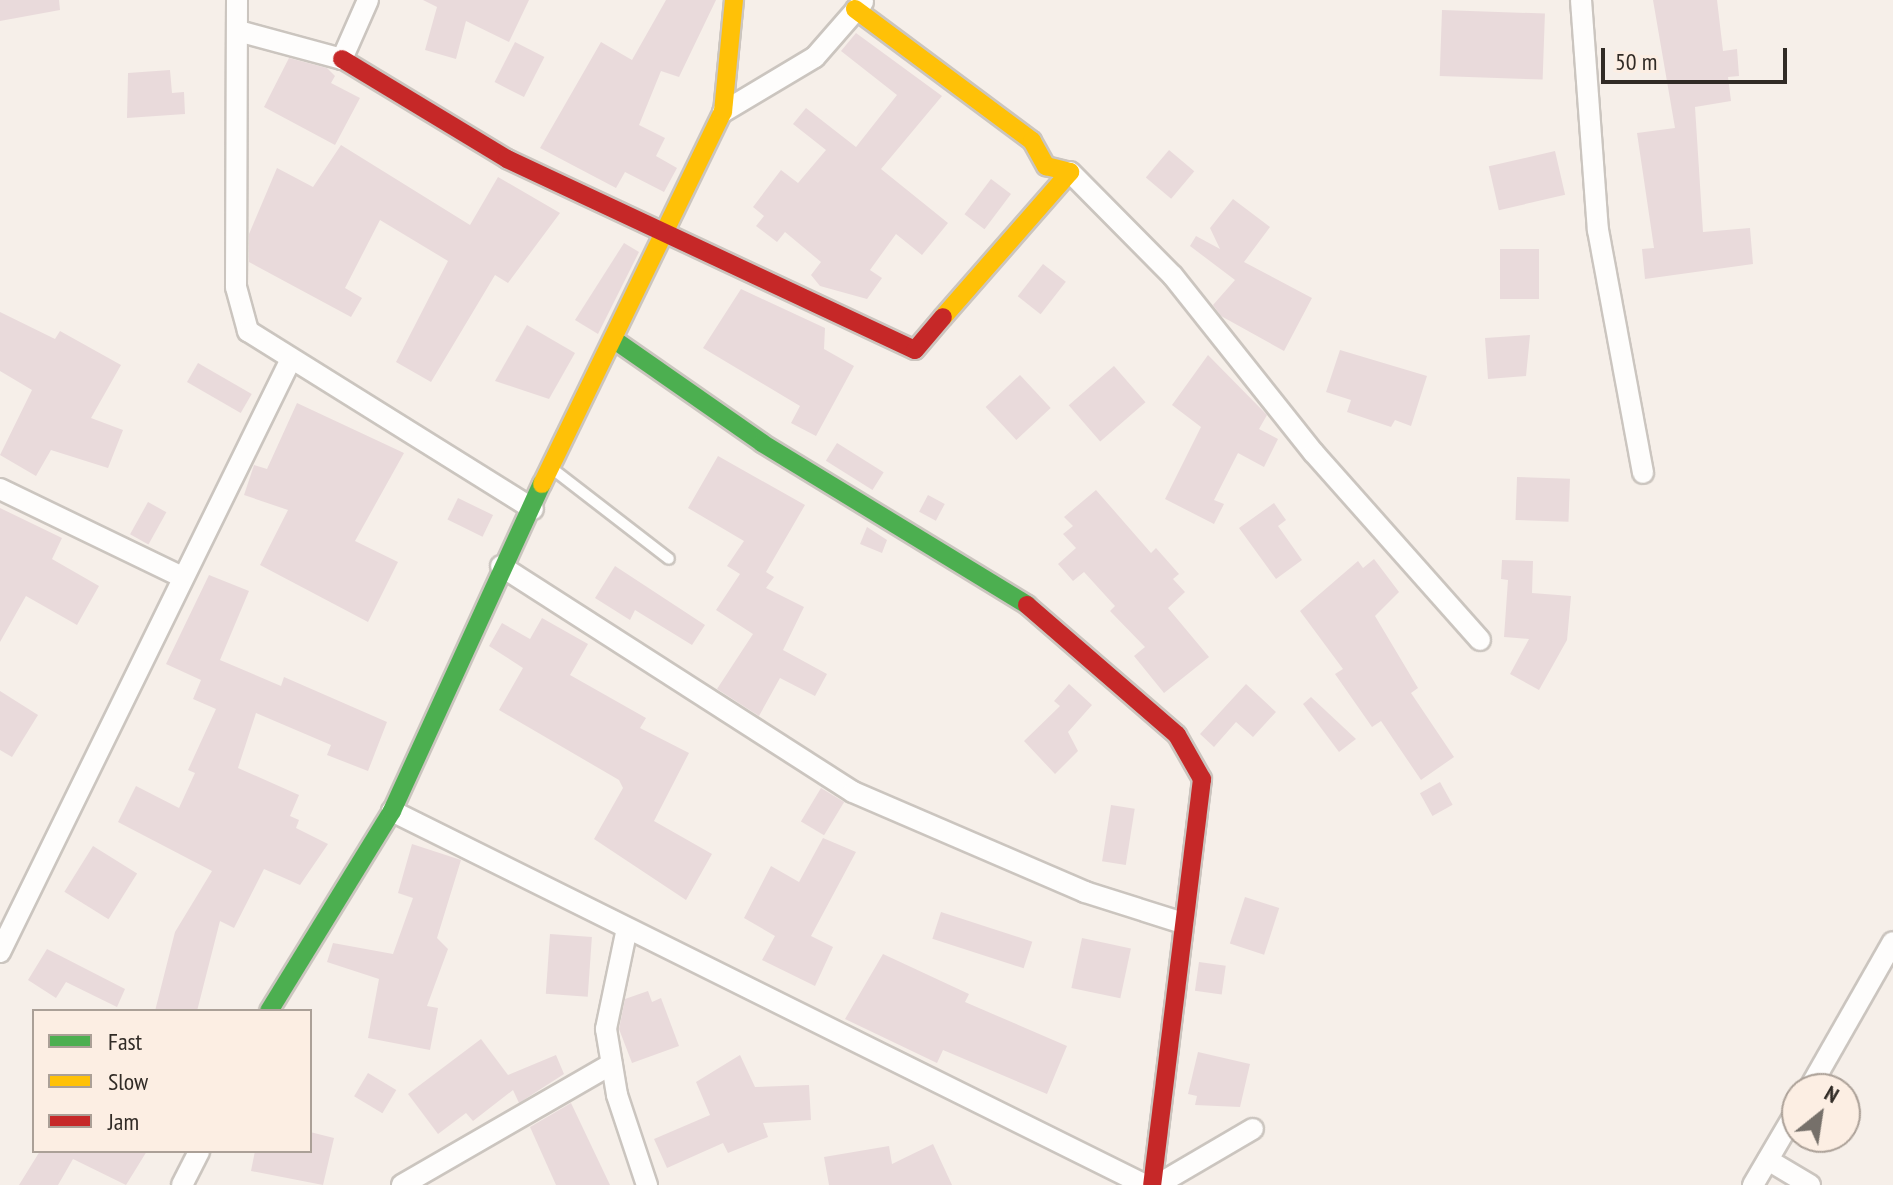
<!DOCTYPE html>
<style>
body{margin:0}
#map{position:relative;width:1893px;height:1185px;overflow:hidden;background:#f6efe9;font-family:"PT Sans Narrow",sans-serif}
div>[style]{position:absolute}
[style*='--x']{left:calc(var(--x)*1px);top:calc(var(--y)*1px);width:calc(var(--w)*1px);rotate:calc(var(--a)*1deg)}
.building>*{inset:0;background:#e9dadb;transform-origin:0 0}
.roads{filter:drop-shadow(2px 0 #cbc5bf) drop-shadow(-2px 0 #cbc5bf) drop-shadow(0 2px #cbc5bf) drop-shadow(0 -2px #cbc5bf)}
.lane>*{height:10px;margin:-5px;padding:0 5px;transform-origin:5px;border-radius:5px;background:#fefdfc}
.street>*{height:20px;margin:-10px;padding:0 10px;transform-origin:10px;border-radius:10px;background:#fefdfc}
.fast>*{height:18px;margin:-9px;padding:0 9px;transform-origin:9px;border-radius:9px;background:#4caf50}
.slow>*{height:18px;margin:-9px;padding:0 9px;transform-origin:9px;border-radius:9px;background:#ffc107}
.jam>*{height:18px;margin:-9px;padding:0 9px;transform-origin:9px;border-radius:9px;background:#c62828}
span{translate:-50% -50%;white-space:nowrap;text-align:center;line-height:1.15;-webkit-text-stroke:7px #fceee3;paint-order:stroke}
.legend{position:absolute;left:32px;top:1009px;width:280px;height:144px;box-sizing:border-box;background:#fceee3;border:2px solid #aba097;margin:0;padding:10px 14px;list-style:none;font-size:24px;color:#312b26}
.legend li{display:flex;align-items:center;gap:16px;height:40px}
.legend b{width:40px;border:2px solid #aba097}
.north{position:absolute;left:1781px;top:1073px;width:80px;height:80px;box-sizing:border-box;background:#fceee3;border:2px solid #aba097;border-radius:50%;rotate:30deg;font-size:22px;font-weight:700;line-height:32px;text-align:center;color:#312b26}
.north::after{content:'';display:block;margin:auto;width:28px;height:36px;background:#76706a;clip-path:polygon(50% 0,100% 100%,50% 72%,0 100%)}
.scale{position:absolute;left:1601px;top:48px;width:186px;height:36px;box-sizing:border-box;border:4px solid #312b26;border-top:0;padding-left:10px;font-size:24px;line-height:28px;white-space:nowrap;color:#312b26;-webkit-text-stroke:6px #fceee3;paint-order:stroke}
</style>
<div id="map">
<div class="building">
<div style="clip-path:polygon(0 0,59px 0,60px 10px,0 21px)"></div>
<div style="clip-path:polygon(423px 0,529px 0,509px 42px,466px 21px,456px 59px,425px 50px,437px 7px)"></div>
<div style="clip-path:polygon(666px 0,716px 0,679px 77px,661px 71px,639px 125px,665px 138px,656px 156px,677px 168px,664px 192px,625px 172px,616px 188px,540px 148px,601px 42px,632px 60px)"></div>
<div style="clip-path:polygon(1653px 0,1717px 0,1723px 51px,1737px 49px,1739px 76px,1728px 77px,1731px 101px,1695px 107px,1703px 232px,1750px 228px,1753px 264px,1645px 279px,1642px 249px,1654px 248px,1637px 133px,1675px 128px)"></div>
<div style="left:1442px;top:10px;width:103px;height:66px;rotate:2deg"></div>
<div style="clip-path:polygon(856px 33px,942px 96px,881px 169px,948px 223px,922px 255px,896px 234px,870px 270px,882px 278px,867px 299px,820px 286px,811px 275px,821px 262px,785px 232px,777px 242px,756px 226px,764px 216px,753px 207px,781px 170px,798px 183px,826px 150px,793px 124px,806px 108px,856px 147px,897px 95px,841px 51px)"></div>
<div style="left:515px;top:42px;width:33px;height:45px;rotate:27deg"></div>
<div style="clip-path:polygon(289px 58px,327px 68px,335px 76px,331px 83px,360px 98px,335px 145px,264px 107px)"></div>
<div style="clip-path:polygon(170px 70px,172px 93px,184px 92px,185px 114px,127px 118px,128px 73px)"></div>
<div style="clip-path:polygon(341px 145px,470px 225px,498px 177px,560px 213px,508px 283px,495px 275px,431px 382px,396px 362px,448px 261px,380px 220px,345px 288px,362px 298px,351px 317px,249px 262px,249px 234px,277px 168px,313px 187px)"></div>
<div style="left:1169px;top:150px;width:33px;height:36px;rotate:40deg"></div>
<div style="left:1555px;top:151px;width:45px;height:68px;rotate:77deg"></div>
<div style="left:991px;top:179px;width:25px;height:44px;rotate:37deg"></div>
<div style="clip-path:polygon(1233px 199px,1270px 227px,1244px 262px,1312px 298px,1284px 351px,1221px 316px,1213px 305px,1235px 280px,1190px 246px,1196px 236px,1220px 249px,1210px 228px)"></div>
<div style="clip-path:polygon(624px 243px,639px 252px,598px 334px,575px 320px)"></div>
<div style="left:1500px;top:249px;width:39px;height:50px"></div>
<div style="left:1043px;top:264px;width:29px;height:41px;rotate:38deg"></div>
<div style="clip-path:polygon(741px 289px,825px 328px,824px 349px,854px 366px,816px 436px,791px 423px,800px 406px,703px 348px)"></div>
<div style="clip-path:polygon(0 312px,55px 339px,60px 331px,121px 365px,91px 418px,123px 430px,108px 468px,51px 450px,36px 476px,0 455px,32px 390px,0 371px)"></div>
<div style="clip-path:polygon(527px 325px,575px 353px,549px 399px,495px 381px)"></div>
<div style="clip-path:polygon(1530px 335px,1526px 376px,1488px 379px,1485px 338px)"></div>
<div style="clip-path:polygon(1340px 350px,1427px 376px,1411px 426px,1395px 420px,1391px 427px,1347px 412px,1351px 400px,1326px 392px)"></div>
<div style="clip-path:polygon(1208px 355px,1267px 415px,1259px 429px,1278px 439px,1264px 467px,1238px 453px,1214px 500px,1224px 504px,1214px 524px,1165px 499px,1201px 427px,1172px 405px)"></div>
<div style="left:198px;top:363px;width:62px;height:22px;rotate:30deg"></div>
<div style="left:1114px;top:366px;width:48px;height:60px;rotate:49deg"></div>
<div style="left:1020px;top:375px;width:45px;height:47px;rotate:47deg"></div>
<div style="clip-path:polygon(297px 403px,404px 453px,355px 541px,398px 562px,368px 622px,260px 565px,288px 510px,244px 495px,254px 465px,267px 469px)"></div>
<div style="left:837px;top:443px;width:55px;height:21px;rotate:32deg"></div>
<div style="clip-path:polygon(718px 456px,805px 505px,766px 572px,774px 577px,766px 588px,804px 607px,783px 650px,827px 674px,815px 696px,780px 678px,759px 716px,717px 689px,753px 634px,716px 610px,740px 574px,727px 566px,744px 541px,688px 508px)"></div>
<div style="left:1517px;top:477px;width:53px;height:43px;rotate:2deg"></div>
<div style="clip-path:polygon(1096px 490px,1151px 553px,1156px 548px,1179px 574px,1173px 579px,1185px 592px,1168px 608px,1209px 657px,1164px 693px,1134px 656px,1145px 647px,1110px 611px,1115px 606px,1084px 572px,1073px 581px,1058px 564px,1076px 548px,1063px 534px,1073px 526px,1064px 517px)"></div>
<div style="left:928px;top:495px;width:19px;height:19px;rotate:28deg"></div>
<div style="left:458px;top:498px;width:39px;height:24px;rotate:26deg"></div>
<div style="left:148px;top:502px;width:21px;height:37px;rotate:29deg"></div>
<div style="clip-path:polygon(1274px 503px,1286px 520px,1278px 526px,1302px 560px,1276px 579px,1239px 528px)"></div>
<div style="clip-path:polygon(0 508px,62px 538px,52px 559px,99px 586px,77px 625px,26px 596px,0 642px)"></div>
<div style="clip-path:polygon(867px 527px,887px 540px,882px 553px,860px 544px)"></div>
<div style="clip-path:polygon(1374px 559px,1399px 592px,1375px 616px,1418px 688px,1411px 693px,1454px 757px,1421px 780px,1381px 721px,1372px 727px,1335px 674px,1343px 669px,1300px 611px,1358px 561px,1363px 568px)"></div>
<div style="clip-path:polygon(1502px 560px,1533px 561px,1532px 593px,1571px 596px,1567px 640px,1539px 690px,1510px 674px,1529px 639px,1504px 637px,1508px 580px,1501px 579px)"></div>
<div style="clip-path:polygon(615px 566px,705px 625px,692px 645px,635px 610px,630px 620px,595px 598px)"></div>
<div style="clip-path:polygon(209px 575px,249px 591px,220px 660px,281px 686px,284px 677px,387px 722px,368px 771px,327px 755px,331px 745px,256px 713px,238px 768px,299px 795px,290px 816px,299px 820px,296px 828px,328px 844px,300px 885px,264px 869px,234px 928px,220px 921px,197px 1011px,155px 1011px,175px 932px,212px 871px,118px 822px,136px 786px,179px 808px,195px 773px,188px 770px,216px 709px,193px 699px,201px 680px,166px 664px)"></div>
<div style="clip-path:polygon(542px 618px,588px 644px,570px 675px,646px 718px,640px 728px,689px 753px,654px 821px,712px 854px,686px 900px,594px 839px,623px 788px,619px 780px,499px 710px,523px 668px,489px 646px,502px 623px,530px 639px)"></div>
<div style="clip-path:polygon(1069px 684px,1092px 705px,1068px 732px,1078px 751px,1055px 774px,1024px 741px,1060px 706px,1054px 701px)"></div>
<div style="clip-path:polygon(1246px 684px,1276px 712px,1253px 737px,1236px 722px,1214px 747px,1200px 734px)"></div>
<div style="clip-path:polygon(0 691px,38px 715px,12px 757px,0 750px)"></div>
<div style="clip-path:polygon(1311px 697px,1356px 739px,1339px 752px,1303px 704px)"></div>
<div style="left:1440px;top:782px;width:26px;height:23px;rotate:61deg"></div>
<div style="left:821px;top:788px;width:27px;height:39px;rotate:31deg"></div>
<div style="left:1111px;top:805px;width:24px;height:57px;rotate:9deg"></div>
<div style="clip-path:polygon(823px 838px,856px 852px,811px 936px,833px 947px,815px 986px,762px 960px,775px 936px,744px 918px,771px 866px,799px 882px)"></div>
<div style="clip-path:polygon(412px 844px,461px 860px,437px 938px,448px 949px,427px 1006px,438px 1008px,430px 1050px,368px 1038px,379px 979px,327px 962px,333px 943px,393px 954px,413px 898px,398px 893px)"></div>
<div style="left:93px;top:846px;width:52px;height:54px;rotate:32deg"></div>
<div style="left:1245px;top:897px;width:36px;height:49px;rotate:18deg"></div>
<div style="left:941px;top:912px;width:96px;height:28px;rotate:18deg"></div>
<div style="left:550px;top:934px;width:42px;height:60px;rotate:4deg"></div>
<div style="left:1082px;top:938px;width:50px;height:51px;rotate:12deg"></div>
<div style="clip-path:polygon(47px 949px,125px 989px,117px 1007px,66px 982px,56px 998px,28px 980px)"></div>
<div style="clip-path:polygon(883px 954px,969px 994px,965px 1002px,1067px 1046px,1047px 1094px,943px 1050px,937px 1063px,845px 1019px)"></div>
<div style="left:1199px;top:962px;width:27px;height:29px;rotate:8deg"></div>
<div style="clip-path:polygon(648px 991px,652px 1002px,661px 998px,679px 1046px,632px 1063px,619px 1029px,625px 999px)"></div>
<div style="clip-path:polygon(481px 1039px,508px 1075px,556px 1055px,564px 1074px,519px 1103px,513px 1090px,473px 1121px,466px 1113px,438px 1134px,408px 1094px)"></div>
<div style="clip-path:polygon(1198px 1052px,1250px 1064px,1240px 1107px,1195px 1105px,1197px 1096px,1188px 1094px)"></div>
<div style="clip-path:polygon(740px 1055px,755px 1087px,809px 1085px,811px 1120px,763px 1123px,768px 1137px,728px 1153px,723px 1143px,667px 1168px,654px 1139px,710px 1115px,696px 1082px)"></div>
<div style="left:368px;top:1073px;width:33px;height:27px;rotate:31deg"></div>
<div style="clip-path:polygon(571px 1103px,610px 1185px,556px 1185px,530px 1127px)"></div>
<div style="clip-path:polygon(310px 1132px,334px 1138px,323px 1185px,251px 1171px,255px 1151px,310px 1151px)"></div>
<div style="clip-path:polygon(933px 1144px,952px 1185px,829px 1185px,824px 1157px,889px 1146px,892px 1164px)"></div>
<div style="clip-path:polygon(40px 1151px,147px 1151px,126px 1185px,73px 1159px,58px 1185px,19px 1185px)"></div>
</div>
<div class="roads">
<div class="lane">
<div style="--x:554;--y:470;--w:145;--a:37.7"></div>
</div>
<div class="street">
<div style="--x:237;--y:0;--w:287;--a:90.2"></div>
<div style="--x:236;--y:287;--w:46;--a:74.7"></div>
<div style="--x:248;--y:331;--w:336;--a:32"></div>
<div style="--x:1581;--y:0;--w:231;--a:85.8"></div>
<div style="--x:1598;--y:230;--w:247;--a:79.5"></div>
<div style="--x:242;--y:32;--w:104;--a:15.1"></div>
<div style="--x:342;--y:59;--w:64;--a:-66.2"></div>
<div style="--x:723;--y:112;--w:107;--a:-30.9"></div>
<div style="--x:815;--y:57;--w:73;--a:-48.9"></div>
<div style="--x:1070;--y:172;--w:146;--a:45.3"></div>
<div style="--x:1173;--y:276;--w:226;--a:51.5"></div>
<div style="--x:1314;--y:453;--w:250;--a:48.4"></div>
<div style="--x:0;--y:489;--w:200;--a:25.8"></div>
<div style="--x:501;--y:566;--w:418;--a:32.7"></div>
<div style="--x:853;--y:792;--w:253;--a:23.3"></div>
<div style="--x:1085;--y:892;--w:103;--a:17.6"></div>
<div style="--x:392;--y:811;--w:841;--a:26.41"></div>
<div style="--x:626;--y:933;--w:98;--a:101.8"></div>
<div style="--x:606;--y:1029;--w:67;--a:80.5"></div>
<div style="--x:617;--y:1095;--w:95;--a:71.6"></div>
<div style="--x:0;--y:952;--w:658;--a:-63.86"></div>
<div style="--x:1809;--y:1089;--w:169;--a:-60.3"></div>
<div style="--x:1768;--y:1160;--w:49;--a:30.8"></div>
<div style="--x:182;--y:1185;--w:38;--a:-63"></div>
<div style="--x:402;--y:1185;--w:242;--a:-30"></div>
<div style="--x:1157;--y:1185;--w:111;--a:-30.3"></div>
<div style="--x:1753;--y:1185;--w:87;--a:-59.6"></div>
</div>
<div class="fast">
<div style="--x:616;--y:341;--w:178;--a:34.9"></div>
<div style="--x:762;--y:443;--w:311;--a:31.4"></div>
<div style="--x:269;--y:1011;--w:235;--a:-58.4"></div>
<div style="--x:392;--y:811;--w:360;--a:-65.4"></div>
</div>
<div class="slow">
<div style="--x:855;--y:9;--w:221;--a:36.7"></div>
<div style="--x:1032;--y:141;--w:29;--a:61"></div>
<div style="--x:1046;--y:166;--w:25;--a:14"></div>
<div style="--x:1070;--y:172;--w:193;--a:131.2"></div>
<div style="--x:542;--y:484;--w:414;--a:-64.1"></div>
<div style="--x:723;--y:112;--w:113;--a:-84.4"></div>
</div>
<div class="jam">
<div style="--x:342;--y:59;--w:193;--a:31.2"></div>
<div style="--x:507;--y:159;--w:450;--a:25.1"></div>
<div style="--x:915;--y:350;--w:43;--a:-49.7"></div>
<div style="--x:1027;--y:605;--w:198;--a:40.9"></div>
<div style="--x:1177;--y:735;--w:51;--a:60.4"></div>
<div style="--x:1202;--y:779;--w:409;--a:97"></div>
</div>
</div>
<ul class="legend">
<li><b style="height:10px;background:#4caf50"></b>Fast</li>
<li><b style="height:10px;background:#ffc107"></b>Slow</li>
<li><b style="height:10px;background:#c62828"></b>Jam</li>
</ul>
<div class="north">N</div>
<div class="scale">50 m</div>
</div>
